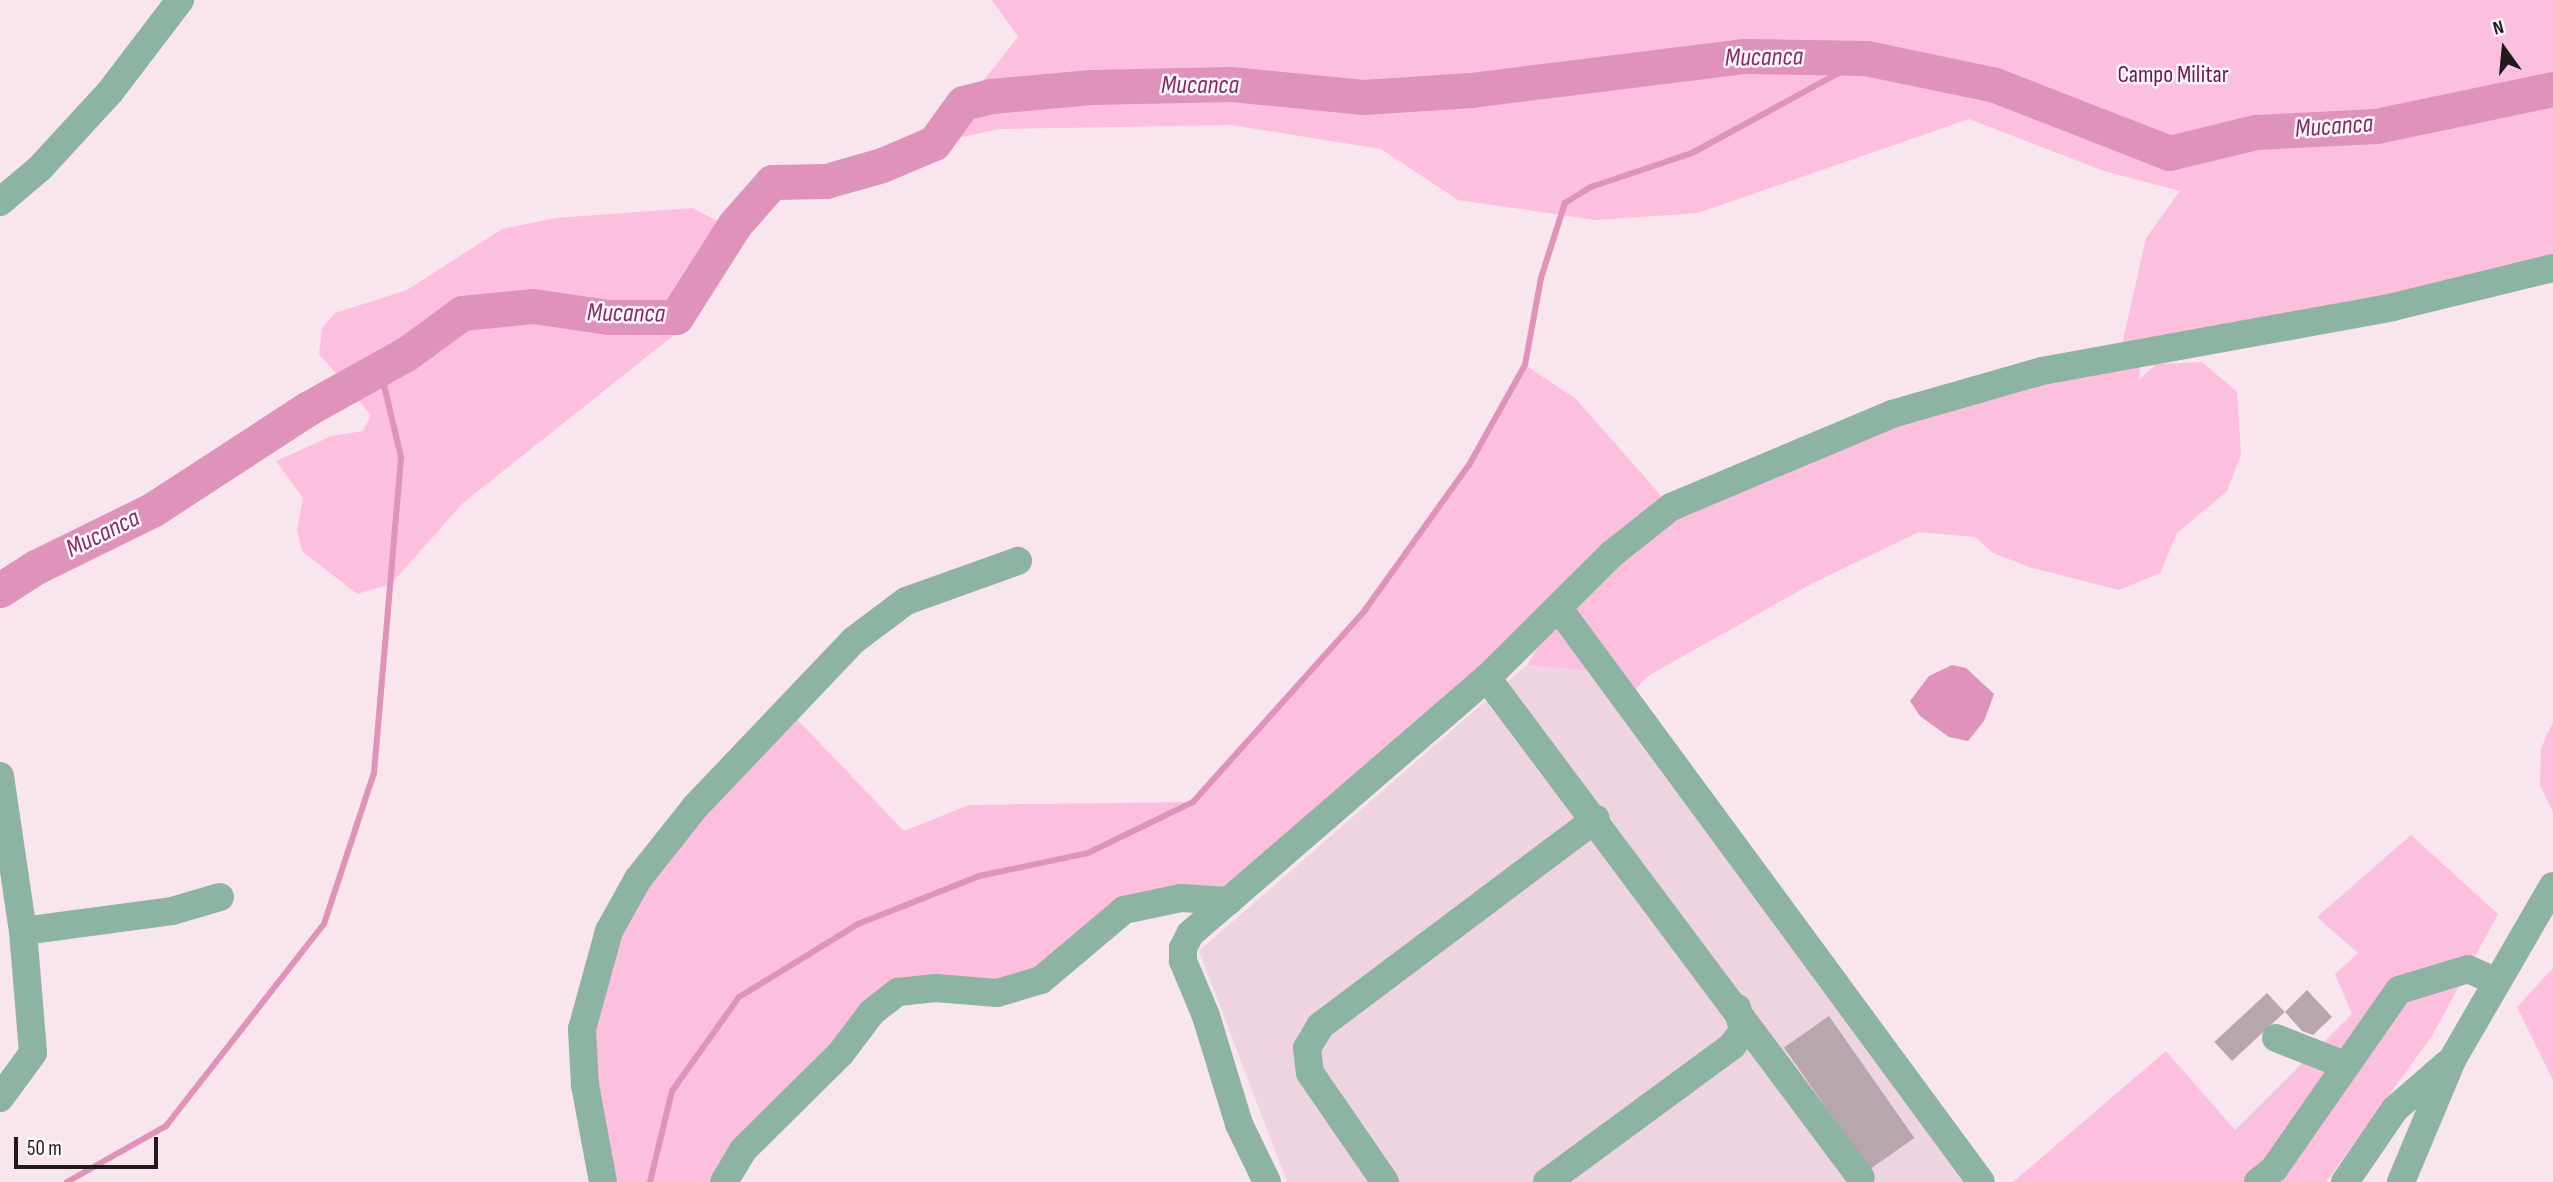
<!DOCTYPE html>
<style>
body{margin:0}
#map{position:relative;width:2553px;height:1182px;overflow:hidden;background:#f8e5ee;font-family:"Sofia Sans Condensed",sans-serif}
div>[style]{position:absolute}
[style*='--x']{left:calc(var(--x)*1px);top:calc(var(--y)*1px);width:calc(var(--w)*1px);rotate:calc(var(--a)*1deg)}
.built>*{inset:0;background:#eed4e0}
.green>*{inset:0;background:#fdbfde}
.water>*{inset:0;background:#df92ba}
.stream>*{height:6px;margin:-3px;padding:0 3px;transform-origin:3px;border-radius:3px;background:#df92ba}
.river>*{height:35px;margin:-17.5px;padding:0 17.5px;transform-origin:17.5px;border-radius:17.5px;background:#df92ba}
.building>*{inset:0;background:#b7a6ae;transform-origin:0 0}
.minor>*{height:28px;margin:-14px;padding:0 14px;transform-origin:14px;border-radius:14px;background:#8db3a3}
span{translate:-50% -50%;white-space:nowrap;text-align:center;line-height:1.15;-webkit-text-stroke:5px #fef6fa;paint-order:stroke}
.park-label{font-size:24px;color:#6f164d}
.water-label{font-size:26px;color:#852c60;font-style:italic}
.north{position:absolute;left:2469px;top:14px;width:70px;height:70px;-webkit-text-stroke:5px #fef6fa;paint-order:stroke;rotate:345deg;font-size:19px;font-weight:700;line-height:28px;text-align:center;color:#201a1d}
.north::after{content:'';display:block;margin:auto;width:24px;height:32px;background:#201a1d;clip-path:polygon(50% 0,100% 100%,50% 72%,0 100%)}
.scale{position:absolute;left:14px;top:1137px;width:144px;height:32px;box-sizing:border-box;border:4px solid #201a1d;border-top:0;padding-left:9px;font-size:21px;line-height:24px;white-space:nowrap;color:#201a1d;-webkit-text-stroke:5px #fef6fa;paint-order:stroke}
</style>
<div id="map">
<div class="built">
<div style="clip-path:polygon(1527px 665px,1592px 671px,1968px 1182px,1287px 1182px,1199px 951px)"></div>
</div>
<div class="green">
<div style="clip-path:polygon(992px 0,2553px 0,2553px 268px,2141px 353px,2139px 380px,2156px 364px,2202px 362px,2237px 392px,2241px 454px,2227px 491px,2177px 533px,2160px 573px,2119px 590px,2029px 567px,1993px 553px,1975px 537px,1919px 532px,1811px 584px,1648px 676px,1618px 707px,1592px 671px,1527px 665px,1558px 613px,1229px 901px,1124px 910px,1041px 980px,898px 992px,724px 1182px,603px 1182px,585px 1085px,609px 931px,788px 710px,904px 831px,969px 805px,1193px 802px,1365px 610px,1469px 465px,1525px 365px,1576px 399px,1671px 507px,2122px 345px,2146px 238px,2180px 191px,2104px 171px,1969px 119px,1698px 213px,1596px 220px,1458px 200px,1381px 149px,1231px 125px,999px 129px,934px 143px,1018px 37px)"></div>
<div style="clip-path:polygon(693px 208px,732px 229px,674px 335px,463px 503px,391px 584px,357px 594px,302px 551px,297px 530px,303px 498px,276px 461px,332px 436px,363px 431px,371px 415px,319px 354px,322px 328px,335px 313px,407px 290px,502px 229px,556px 218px)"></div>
<div style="clip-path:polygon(2553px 722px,2553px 812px,2540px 785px,2541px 748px)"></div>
<div style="clip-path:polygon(2411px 835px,2498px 914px,2432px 1036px,2326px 1182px,2013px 1182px,2166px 1051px,2235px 1130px,2352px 1014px,2335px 974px,2358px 953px,2317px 917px)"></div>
<div style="clip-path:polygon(2553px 968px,2553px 1080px,2517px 1007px)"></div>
</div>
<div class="water">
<div style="clip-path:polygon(1952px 665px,1966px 668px,1994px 694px,1984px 721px,1968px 741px,1949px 737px,1920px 716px,1910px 701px,1929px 676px)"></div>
</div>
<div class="stream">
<div style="--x:67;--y:1182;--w:114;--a:-29.5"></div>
<div style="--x:166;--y:1126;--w:256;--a:-52"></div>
<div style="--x:324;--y:924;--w:159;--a:-71.7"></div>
<div style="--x:374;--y:773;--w:317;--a:-85.1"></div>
<div style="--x:401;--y:457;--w:91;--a:-103.3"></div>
<div style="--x:650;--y:1182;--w:94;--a:-76.4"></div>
<div style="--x:672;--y:1091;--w:115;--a:-54.5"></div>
<div style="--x:739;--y:997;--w:140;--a:-31.5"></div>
<div style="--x:858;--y:924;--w:130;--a:-21.6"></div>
<div style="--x:979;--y:876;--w:111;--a:-11.9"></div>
<div style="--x:1088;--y:853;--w:117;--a:-25.9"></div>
<div style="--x:1193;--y:802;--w:258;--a:-48.1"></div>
<div style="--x:1365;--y:610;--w:178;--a:-54.4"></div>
<div style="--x:1469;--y:465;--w:115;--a:-60.8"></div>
<div style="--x:1525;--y:365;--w:88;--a:-79.6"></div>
<div style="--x:1541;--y:278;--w:79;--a:-72.3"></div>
<div style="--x:1565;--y:203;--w:31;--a:-32"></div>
<div style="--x:1591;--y:187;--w:107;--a:-18.6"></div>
<div style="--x:1692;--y:153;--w:198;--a:-28.6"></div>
</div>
<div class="river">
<div style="--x:0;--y:590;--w:43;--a:-32.6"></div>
<div style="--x:36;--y:567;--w:129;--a:-26.2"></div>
<div style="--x:152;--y:510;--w:185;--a:-33.1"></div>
<div style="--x:307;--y:409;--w:113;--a:-29.1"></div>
<div style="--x:406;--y:354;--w:69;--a:-36.2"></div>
<div style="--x:462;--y:313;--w:71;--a:-5.6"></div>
<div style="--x:533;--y:306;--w:76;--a:8.3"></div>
<div style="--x:608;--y:317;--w:68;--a:0"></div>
<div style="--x:676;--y:317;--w:110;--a:-57.6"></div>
<div style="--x:735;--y:224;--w:56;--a:-48.6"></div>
<div style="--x:772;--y:182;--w:54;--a:-1.1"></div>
<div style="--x:826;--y:181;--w:58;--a:-15.9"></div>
<div style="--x:882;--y:165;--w:56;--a:-22.9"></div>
<div style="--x:934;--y:143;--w:49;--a:-54.1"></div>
<div style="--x:963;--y:103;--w:30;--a:-14"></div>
<div style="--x:992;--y:96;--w:99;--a:-5.2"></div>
<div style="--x:1091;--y:87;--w:140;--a:-1.2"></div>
<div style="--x:1231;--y:84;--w:133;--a:5.6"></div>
<div style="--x:1363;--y:97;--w:108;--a:-3.7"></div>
<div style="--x:1471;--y:90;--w:274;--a:-7.1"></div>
<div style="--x:1743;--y:56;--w:123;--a:0.9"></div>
<div style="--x:1866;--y:58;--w:132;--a:11.8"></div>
<div style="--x:1995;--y:85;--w:187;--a:21.3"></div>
<div style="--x:2169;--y:153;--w:89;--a:-13.6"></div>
<div style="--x:2256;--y:132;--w:120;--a:-2.9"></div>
<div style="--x:2376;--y:126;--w:181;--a:-11.8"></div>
</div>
<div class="building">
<div style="clip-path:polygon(2307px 990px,2332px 1017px,2313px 1035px,2302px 1031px,2285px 1012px)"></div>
<div style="left:2267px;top:993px;width:26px;height:72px;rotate:47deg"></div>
<div style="left:1829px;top:1016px;width:149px;height:55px;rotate:55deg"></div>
</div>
<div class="minor">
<div style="--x:0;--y:202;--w:52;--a:-40.4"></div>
<div style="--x:40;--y:168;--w:103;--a:-47.4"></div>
<div style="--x:110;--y:92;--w:116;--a:-52.7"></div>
<div style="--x:1560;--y:610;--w:710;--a:53.65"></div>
<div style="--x:1487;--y:678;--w:624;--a:53.2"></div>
<div style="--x:0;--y:776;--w:157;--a:81.6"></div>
<div style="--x:23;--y:931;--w:122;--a:85.3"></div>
<div style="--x:33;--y:1053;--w:56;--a:126.3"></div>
<div style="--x:23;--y:931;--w:150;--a:-7.6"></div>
<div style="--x:172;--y:911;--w:50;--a:-16.3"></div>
<div style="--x:2276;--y:1038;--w:74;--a:21.4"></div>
<div style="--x:603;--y:1182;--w:99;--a:-100.5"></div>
<div style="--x:585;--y:1085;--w:56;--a:-93.1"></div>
<div style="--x:582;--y:1029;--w:102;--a:-74.6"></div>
<div style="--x:609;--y:931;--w:60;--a:-60.9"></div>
<div style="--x:638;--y:879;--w:92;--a:-51.6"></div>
<div style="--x:695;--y:807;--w:231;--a:-46.4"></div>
<div style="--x:854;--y:640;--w:65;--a:-36.9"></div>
<div style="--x:906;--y:601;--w:119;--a:-19.7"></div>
<div style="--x:724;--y:1182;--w:37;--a:-59"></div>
<div style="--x:743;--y:1150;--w:138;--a:-44.7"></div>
<div style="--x:841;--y:1053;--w:51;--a:-52.9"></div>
<div style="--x:872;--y:1012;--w:33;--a:-38"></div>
<div style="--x:898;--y:992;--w:38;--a:-6"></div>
<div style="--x:936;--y:988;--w:61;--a:4.7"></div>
<div style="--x:997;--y:993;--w:46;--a:-16.5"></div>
<div style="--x:1041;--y:980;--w:109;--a:-40.1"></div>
<div style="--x:1124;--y:910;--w:58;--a:-11.9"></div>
<div style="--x:1181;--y:898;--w:48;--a:3.6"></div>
<div style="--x:1267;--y:1182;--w:64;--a:-115.8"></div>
<div style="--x:1239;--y:1124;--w:113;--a:-107"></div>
<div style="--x:1206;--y:1016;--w:60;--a:-112.7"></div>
<div style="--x:1183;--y:961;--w:13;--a:-90"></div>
<div style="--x:1183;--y:948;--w:16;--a:-63"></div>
<div style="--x:1190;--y:934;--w:392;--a:-40.8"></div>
<div style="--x:1487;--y:678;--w:177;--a:-44.8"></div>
<div style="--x:1613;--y:553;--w:74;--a:-38.4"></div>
<div style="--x:1671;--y:507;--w:240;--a:-22.8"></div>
<div style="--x:1892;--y:414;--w:156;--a:-16"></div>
<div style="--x:2042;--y:371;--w:357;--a:-10.3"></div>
<div style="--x:2393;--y:307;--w:165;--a:-13.7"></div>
<div style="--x:1385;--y:1182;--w:132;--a:-124.5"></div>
<div style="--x:1310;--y:1073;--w:25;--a:-97"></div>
<div style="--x:1307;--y:1048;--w:26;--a:-59"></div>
<div style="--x:1320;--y:1026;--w:345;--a:-36.9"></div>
<div style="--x:1547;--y:1182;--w:230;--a:-36.3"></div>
<div style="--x:1732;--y:1046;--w:19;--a:-55"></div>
<div style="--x:1743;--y:1030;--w:23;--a:-105"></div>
<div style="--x:2258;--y:1182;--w:21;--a:-39"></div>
<div style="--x:2274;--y:1169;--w:218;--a:-55.1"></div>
<div style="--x:2399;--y:990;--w:72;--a:-16.9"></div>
<div style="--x:2468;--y:969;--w:30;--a:24"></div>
<div style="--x:2345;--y:1182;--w:88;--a:-55.6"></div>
<div style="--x:2395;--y:1109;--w:69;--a:-40.9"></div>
<div style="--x:2401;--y:1182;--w:132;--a:-67.3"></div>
<div style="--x:2452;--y:1060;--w:201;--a:-59.9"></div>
</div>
<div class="park-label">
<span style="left:2173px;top:75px">Campo Militar</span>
</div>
<div class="water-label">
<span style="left:1764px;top:58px;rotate:-1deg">Mucanca</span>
<span style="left:1200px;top:86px">Mucanca</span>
<span style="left:2334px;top:127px;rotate:-4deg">Mucanca</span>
<span style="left:626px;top:314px;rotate:1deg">Mucanca</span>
<span style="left:103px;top:534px;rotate:-26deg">Mucanca</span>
</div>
<div class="north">N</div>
<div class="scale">50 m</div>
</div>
